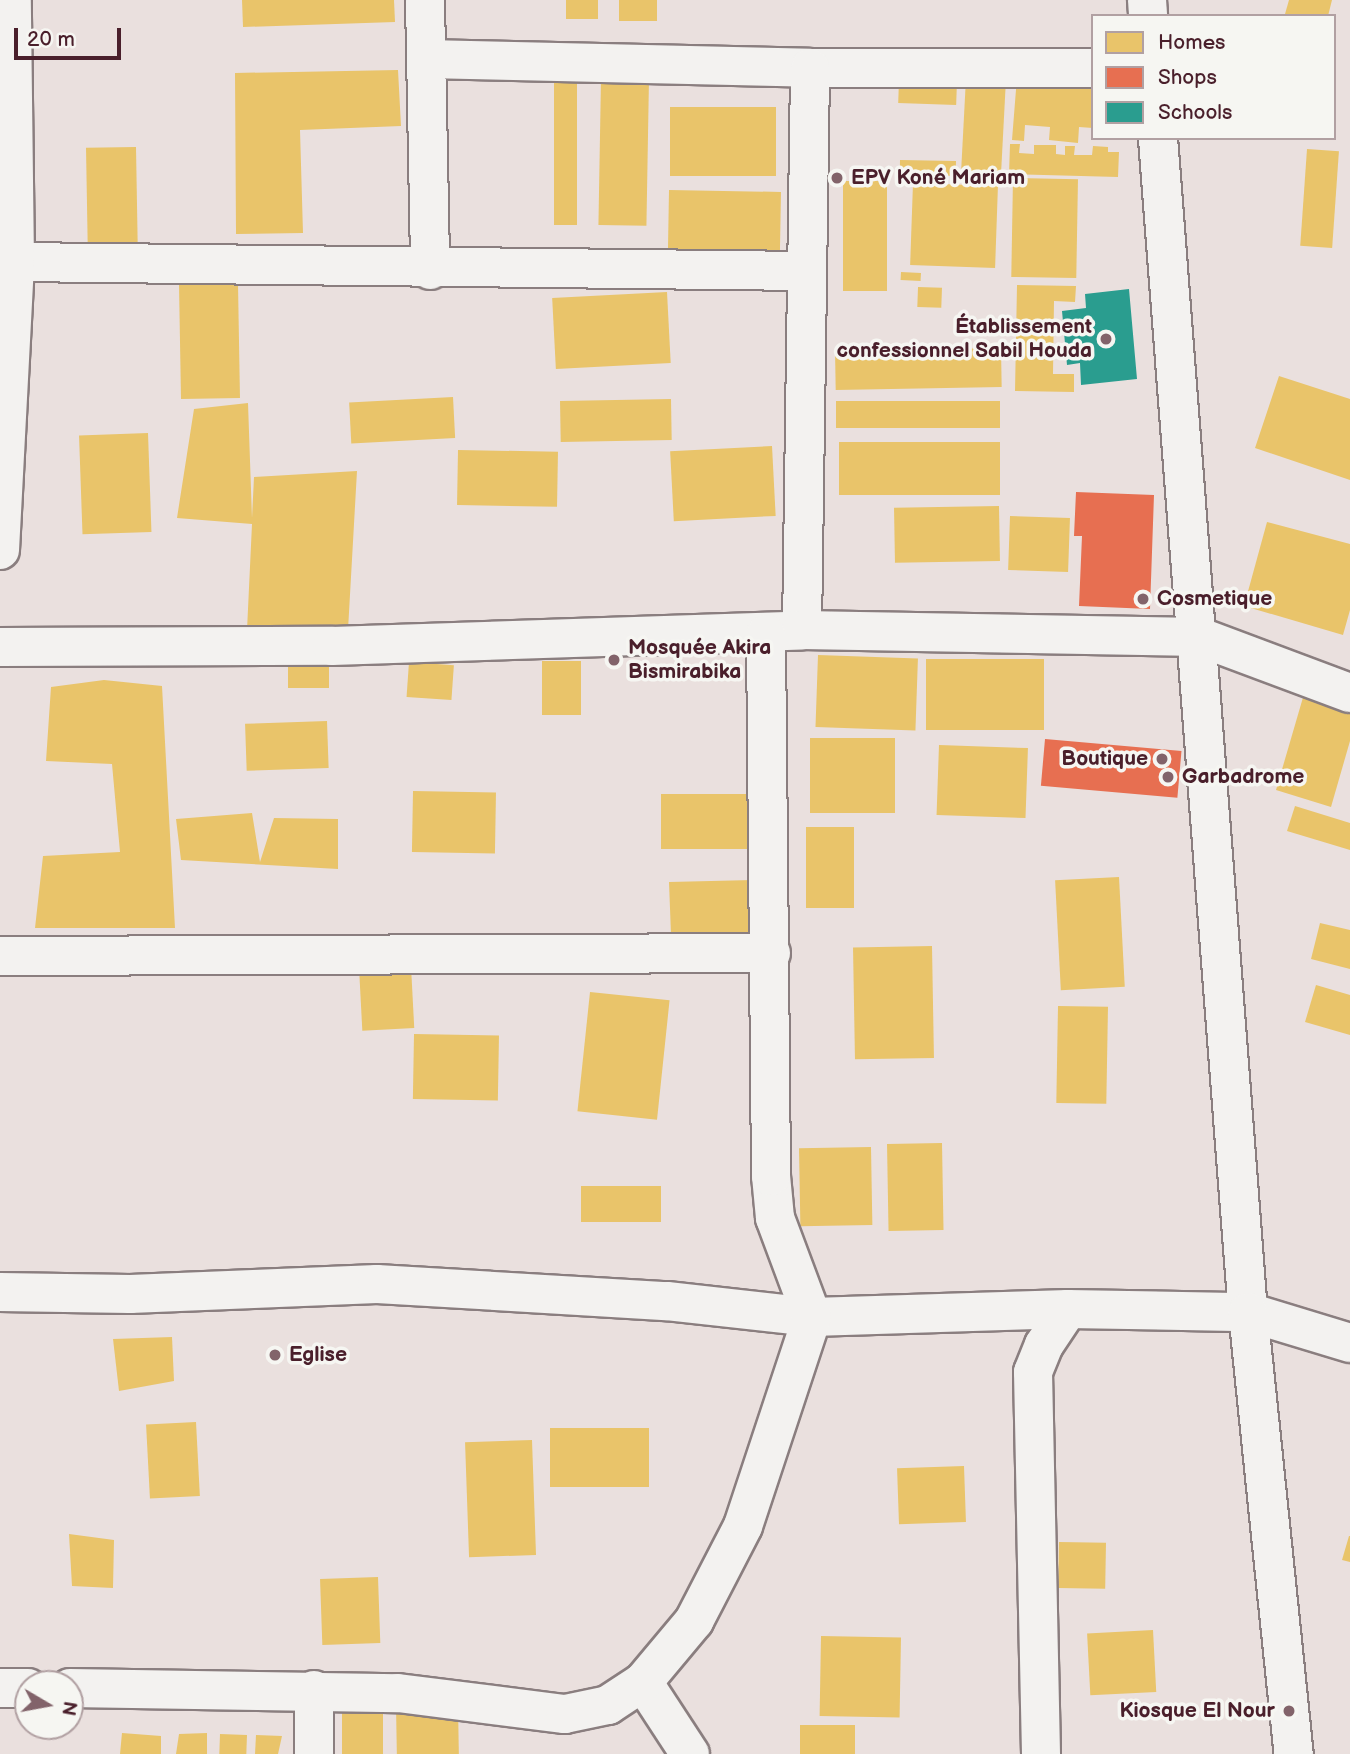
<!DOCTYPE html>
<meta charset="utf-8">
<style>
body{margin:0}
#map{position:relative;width:1350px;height:1754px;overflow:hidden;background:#eae0de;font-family:"Balsamiq Sans",sans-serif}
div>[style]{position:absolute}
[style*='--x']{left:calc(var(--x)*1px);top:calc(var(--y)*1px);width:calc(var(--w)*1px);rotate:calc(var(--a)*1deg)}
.homes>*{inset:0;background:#e9c46a;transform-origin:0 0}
.shops>*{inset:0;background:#e76f51;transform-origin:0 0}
.schools>*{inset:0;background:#2a9d8f}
.roads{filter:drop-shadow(2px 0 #8a7e7f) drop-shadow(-2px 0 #8a7e7f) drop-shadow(0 2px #8a7e7f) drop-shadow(0 -2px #8a7e7f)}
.minor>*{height:38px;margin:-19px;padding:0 19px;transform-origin:19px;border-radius:19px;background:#f3f2f0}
.tertiary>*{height:38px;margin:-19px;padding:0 19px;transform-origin:19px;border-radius:19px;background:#f3f2f0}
.dots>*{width:19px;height:19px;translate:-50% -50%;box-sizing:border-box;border:4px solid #f6f6f2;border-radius:50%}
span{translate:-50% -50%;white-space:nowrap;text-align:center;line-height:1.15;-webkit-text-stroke:7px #f6f6f2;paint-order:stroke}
.poi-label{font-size:21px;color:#4a1f2b;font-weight:700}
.left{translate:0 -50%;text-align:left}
.right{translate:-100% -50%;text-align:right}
.legend{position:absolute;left:1091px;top:14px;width:245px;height:126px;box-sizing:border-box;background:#f6f6f2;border:2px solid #b1a0a2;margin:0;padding:9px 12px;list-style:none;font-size:21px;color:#4a1f2b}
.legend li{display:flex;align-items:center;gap:14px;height:35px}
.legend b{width:35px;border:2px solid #b1a0a2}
.north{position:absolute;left:14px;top:1670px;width:70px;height:70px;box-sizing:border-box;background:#f6f6f2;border:2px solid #b1a0a2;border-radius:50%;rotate:100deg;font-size:19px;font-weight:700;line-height:28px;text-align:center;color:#4a1f2b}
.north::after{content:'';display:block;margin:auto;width:24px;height:32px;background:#82636a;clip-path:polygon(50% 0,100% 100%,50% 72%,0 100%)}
.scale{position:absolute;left:14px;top:28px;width:107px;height:32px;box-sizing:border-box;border:4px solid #4a1f2b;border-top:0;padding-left:9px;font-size:21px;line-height:24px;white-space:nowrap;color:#4a1f2b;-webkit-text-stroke:5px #f6f6f2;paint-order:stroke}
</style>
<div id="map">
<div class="homes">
<div style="clip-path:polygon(242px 0,394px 0,395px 22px,243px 27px)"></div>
<div style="left:566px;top:0;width:32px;height:19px"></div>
<div style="left:619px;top:0;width:38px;height:21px"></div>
<div style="clip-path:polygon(1289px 0,1332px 0,1328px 16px,1285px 14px)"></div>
<div style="clip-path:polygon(398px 70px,401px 126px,300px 130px,303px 233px,236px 234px,235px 73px)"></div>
<div style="clip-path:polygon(1017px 77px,1093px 83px,1093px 128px,1079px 127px,1078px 143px,1049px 140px,1050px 127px,1025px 125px,1024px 141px,1012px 140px)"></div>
<div style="left:601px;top:78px;width:48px;height:147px;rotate:1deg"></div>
<div style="left:966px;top:78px;width:40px;height:98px;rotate:3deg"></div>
<div style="left:899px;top:80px;width:58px;height:23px;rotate:2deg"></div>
<div style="left:554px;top:81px;width:23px;height:144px"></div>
<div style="left:670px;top:107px;width:106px;height:69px"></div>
<div style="clip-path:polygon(1010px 144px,1020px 144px,1019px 153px,1034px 154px,1034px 145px,1056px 145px,1056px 154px,1065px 155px,1065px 146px,1075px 146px,1074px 155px,1092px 155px,1093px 146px,1108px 147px,1108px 152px,1119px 152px,1118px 177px,1009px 174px)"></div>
<div style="left:136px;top:147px;width:107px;height:50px;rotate:89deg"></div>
<div style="left:1307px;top:149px;width:32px;height:97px;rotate:4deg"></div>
<div style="left:900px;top:160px;width:56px;height:15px;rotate:1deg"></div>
<div style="left:1013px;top:178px;width:65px;height:99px;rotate:1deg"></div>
<div style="left:843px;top:181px;width:44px;height:110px"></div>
<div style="left:913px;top:183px;width:85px;height:82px;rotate:2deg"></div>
<div style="left:669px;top:190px;width:112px;height:63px;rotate:1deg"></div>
<div style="left:901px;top:272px;width:20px;height:8px;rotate:3deg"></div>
<div style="left:238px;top:284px;width:114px;height:59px;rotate:89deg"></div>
<div style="clip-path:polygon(1017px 285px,1076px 286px,1075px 302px,1054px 301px,1053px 374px,1074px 374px,1074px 392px,1015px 391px)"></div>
<div style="left:918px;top:287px;width:24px;height:20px;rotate:2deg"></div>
<div style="left:667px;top:292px;width:71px;height:115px;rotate:87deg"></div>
<div style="left:1001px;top:348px;width:39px;height:166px;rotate:89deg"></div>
<div style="clip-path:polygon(1279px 376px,1350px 399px,1350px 480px,1255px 448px)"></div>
<div style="left:453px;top:397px;width:41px;height:104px;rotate:87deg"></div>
<div style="left:671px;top:399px;width:41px;height:111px;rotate:89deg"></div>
<div style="left:1000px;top:401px;width:27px;height:164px;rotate:90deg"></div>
<div style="clip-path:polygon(248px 403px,252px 518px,254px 477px,357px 471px,348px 630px,247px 630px,252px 524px,177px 518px,194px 409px)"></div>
<div style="left:148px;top:433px;width:99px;height:69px;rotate:88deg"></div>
<div style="left:839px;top:442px;width:161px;height:53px"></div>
<div style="left:772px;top:446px;width:70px;height:102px;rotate:87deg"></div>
<div style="left:458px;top:450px;width:100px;height:55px;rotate:1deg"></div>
<div style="left:999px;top:506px;width:55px;height:105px;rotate:89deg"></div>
<div style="left:1010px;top:516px;width:60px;height:54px;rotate:2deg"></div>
<div style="clip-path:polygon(1267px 522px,1350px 544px,1350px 610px,1343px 635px,1244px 606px)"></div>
<div style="left:818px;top:655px;width:100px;height:72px;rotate:2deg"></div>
<div style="left:926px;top:659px;width:118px;height:71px"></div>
<div style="left:329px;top:660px;width:28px;height:41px;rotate:90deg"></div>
<div style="left:542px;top:661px;width:39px;height:54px"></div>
<div style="left:409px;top:662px;width:45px;height:35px;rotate:4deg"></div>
<div style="clip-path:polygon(104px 680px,162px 686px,175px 928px,35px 928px,43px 856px,120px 852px,112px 764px,46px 761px,51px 687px)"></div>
<div style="clip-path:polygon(1304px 694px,1350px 707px,1350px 741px,1331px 807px,1276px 790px)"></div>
<div style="left:327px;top:721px;width:47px;height:82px;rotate:88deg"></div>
<div style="left:810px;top:738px;width:85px;height:75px"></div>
<div style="left:939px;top:745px;width:89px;height:70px;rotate:2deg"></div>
<div style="left:413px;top:791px;width:83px;height:61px;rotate:1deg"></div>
<div style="left:661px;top:794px;width:86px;height:55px"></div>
<div style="clip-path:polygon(1295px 806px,1350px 823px,1350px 850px,1287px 831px)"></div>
<div style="clip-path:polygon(252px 813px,260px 862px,274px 818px,338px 819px,338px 869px,181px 860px,176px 819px)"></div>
<div style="left:806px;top:827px;width:48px;height:81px"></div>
<div style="left:1119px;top:877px;width:110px;height:64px;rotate:87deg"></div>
<div style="clip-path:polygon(753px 880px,758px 940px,671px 935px,669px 882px)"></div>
<div style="clip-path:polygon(1320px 923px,1350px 930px,1350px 969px,1311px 959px)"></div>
<div style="left:932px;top:946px;width:112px;height:79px;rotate:89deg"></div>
<div style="left:411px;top:966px;width:62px;height:52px;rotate:87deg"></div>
<div style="clip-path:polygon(1316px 985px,1350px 995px,1350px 1035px,1305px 1022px)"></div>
<div style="left:590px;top:992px;width:80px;height:120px;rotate:6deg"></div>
<div style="left:1058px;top:1006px;width:50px;height:97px;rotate:1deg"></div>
<div style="left:414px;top:1034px;width:85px;height:65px;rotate:1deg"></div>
<div style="left:942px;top:1143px;width:87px;height:55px;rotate:89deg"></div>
<div style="left:871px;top:1147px;width:78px;height:72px;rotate:89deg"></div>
<div style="left:581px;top:1186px;width:80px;height:36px"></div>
<div style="clip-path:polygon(172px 1337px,174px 1381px,119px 1391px,113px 1339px)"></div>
<div style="left:196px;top:1422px;width:74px;height:50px;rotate:87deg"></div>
<div style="left:550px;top:1428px;width:99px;height:59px"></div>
<div style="left:532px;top:1440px;width:115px;height:67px;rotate:88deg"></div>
<div style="left:964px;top:1466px;width:56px;height:67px;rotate:88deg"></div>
<div style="clip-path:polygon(69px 1534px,114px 1540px,113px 1588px,72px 1586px)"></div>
<div style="clip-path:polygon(1349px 1536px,1350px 1536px,1350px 1562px,1342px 1560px)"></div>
<div style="left:1059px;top:1542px;width:47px;height:46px;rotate:1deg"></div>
<div style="left:378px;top:1577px;width:66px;height:58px;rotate:88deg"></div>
<div style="left:1153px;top:1630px;width:62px;height:66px;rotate:87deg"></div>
<div style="left:821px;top:1636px;width:80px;height:80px;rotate:1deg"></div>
<div style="left:342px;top:1704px;width:41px;height:50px"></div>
<div style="left:458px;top:1705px;width:49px;height:62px;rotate:89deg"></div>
<div style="left:855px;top:1725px;width:29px;height:55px;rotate:90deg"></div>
<div style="clip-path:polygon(122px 1733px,161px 1736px,161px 1754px,120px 1754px)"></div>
<div style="clip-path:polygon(207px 1733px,207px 1754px,176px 1754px,179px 1734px)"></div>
<div style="left:220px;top:1734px;width:27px;height:20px;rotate:2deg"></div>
<div style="clip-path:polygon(256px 1735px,282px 1736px,278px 1754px,255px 1754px)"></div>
</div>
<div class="shops">
<div style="clip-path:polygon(1076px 492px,1154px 495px,1150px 609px,1079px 606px,1082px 536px,1074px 536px)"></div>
<div style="left:1045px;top:739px;width:137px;height:47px;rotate:5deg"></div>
</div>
<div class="schools">
<div style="clip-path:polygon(1129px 289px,1137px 379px,1081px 385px,1080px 363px,1067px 365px,1062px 311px,1086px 308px,1085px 294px)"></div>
</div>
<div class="roads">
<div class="minor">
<div style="--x:425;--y:0;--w:270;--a:88.9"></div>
<div style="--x:426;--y:59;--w:384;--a:1.3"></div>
<div style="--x:810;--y:68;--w:283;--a:0"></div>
<div style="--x:15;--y:262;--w:791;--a:0.65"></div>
<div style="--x:0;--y:550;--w:288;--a:-87"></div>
<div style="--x:15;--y:262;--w:262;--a:-90.7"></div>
<div style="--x:802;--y:630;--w:562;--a:-89.18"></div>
<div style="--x:0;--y:647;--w:332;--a:-0.2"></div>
<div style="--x:332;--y:646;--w:470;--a:-1.9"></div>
<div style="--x:802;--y:630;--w:398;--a:1"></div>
<div style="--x:1200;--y:637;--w:160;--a:20.5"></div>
<div style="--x:0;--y:956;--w:771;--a:-0.22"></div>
<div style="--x:0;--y:1292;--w:130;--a:0.9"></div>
<div style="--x:130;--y:1294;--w:247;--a:-2.3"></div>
<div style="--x:377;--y:1284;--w:290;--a:3.4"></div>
<div style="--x:667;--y:1301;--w:146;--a:6.3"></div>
<div style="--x:812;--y:1317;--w:256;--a:-1.8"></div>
<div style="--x:1068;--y:1309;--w:180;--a:1"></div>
<div style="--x:1248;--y:1312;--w:107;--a:16.9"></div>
<div style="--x:643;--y:1682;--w:86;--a:56.9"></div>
<div style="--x:0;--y:1688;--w:28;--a:0"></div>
<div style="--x:70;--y:1688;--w:328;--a:0.9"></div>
<div style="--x:398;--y:1693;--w:168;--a:7.2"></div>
<div style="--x:565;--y:1714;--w:44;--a:-11.8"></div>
<div style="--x:608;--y:1705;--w:42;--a:-33.3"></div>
<div style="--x:643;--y:1682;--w:80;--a:-50.1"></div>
<div style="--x:694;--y:1621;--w:107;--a:-62.7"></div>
<div style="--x:743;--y:1526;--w:220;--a:-71.7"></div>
<div style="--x:812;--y:1317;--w:106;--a:-110.5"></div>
<div style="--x:775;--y:1218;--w:42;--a:-95.4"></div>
<div style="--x:771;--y:1176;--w:542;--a:-90.53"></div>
<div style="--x:314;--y:1690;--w:64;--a:90"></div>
<div style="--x:1041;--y:1754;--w:382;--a:-91.2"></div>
<div style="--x:1033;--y:1372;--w:29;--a:-68"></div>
<div style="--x:1044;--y:1345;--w:43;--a:-56.3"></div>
</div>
<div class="tertiary">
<div style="--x:1147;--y:0;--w:16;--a:86"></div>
<div style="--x:1158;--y:138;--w:1177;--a:85.62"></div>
<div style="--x:1248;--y:1312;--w:444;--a:84.1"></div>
</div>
</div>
<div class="dots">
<div style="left:837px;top:178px;background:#82636a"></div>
<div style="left:1106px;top:339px;background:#82636a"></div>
<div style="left:1143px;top:599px;background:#82636a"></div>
<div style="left:614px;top:660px;background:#82636a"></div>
<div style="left:1162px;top:759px;background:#82636a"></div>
<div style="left:1168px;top:777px;background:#82636a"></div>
<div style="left:275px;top:1355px;background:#82636a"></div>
<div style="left:1289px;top:1711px;background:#82636a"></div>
</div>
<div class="poi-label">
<span class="left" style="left:851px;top:178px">EPV Koné Mariam</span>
<span class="right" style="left:1092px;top:339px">Établissement<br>confessionnel Sabil Houda</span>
<span class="left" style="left:1157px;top:599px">Cosmetique</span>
<span class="left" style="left:628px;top:660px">Mosquée Akira<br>Bismirabika</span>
<span class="right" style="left:1148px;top:759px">Boutique</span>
<span class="left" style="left:1182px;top:777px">Garbadrome</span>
<span class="left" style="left:289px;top:1355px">Eglise</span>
<span class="right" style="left:1275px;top:1711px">Kiosque El Nour</span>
</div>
<ul class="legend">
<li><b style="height:19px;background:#e9c46a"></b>Homes</li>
<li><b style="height:19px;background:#e76f51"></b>Shops</li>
<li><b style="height:19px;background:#2a9d8f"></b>Schools</li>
</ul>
<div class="north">N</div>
<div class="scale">20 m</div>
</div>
